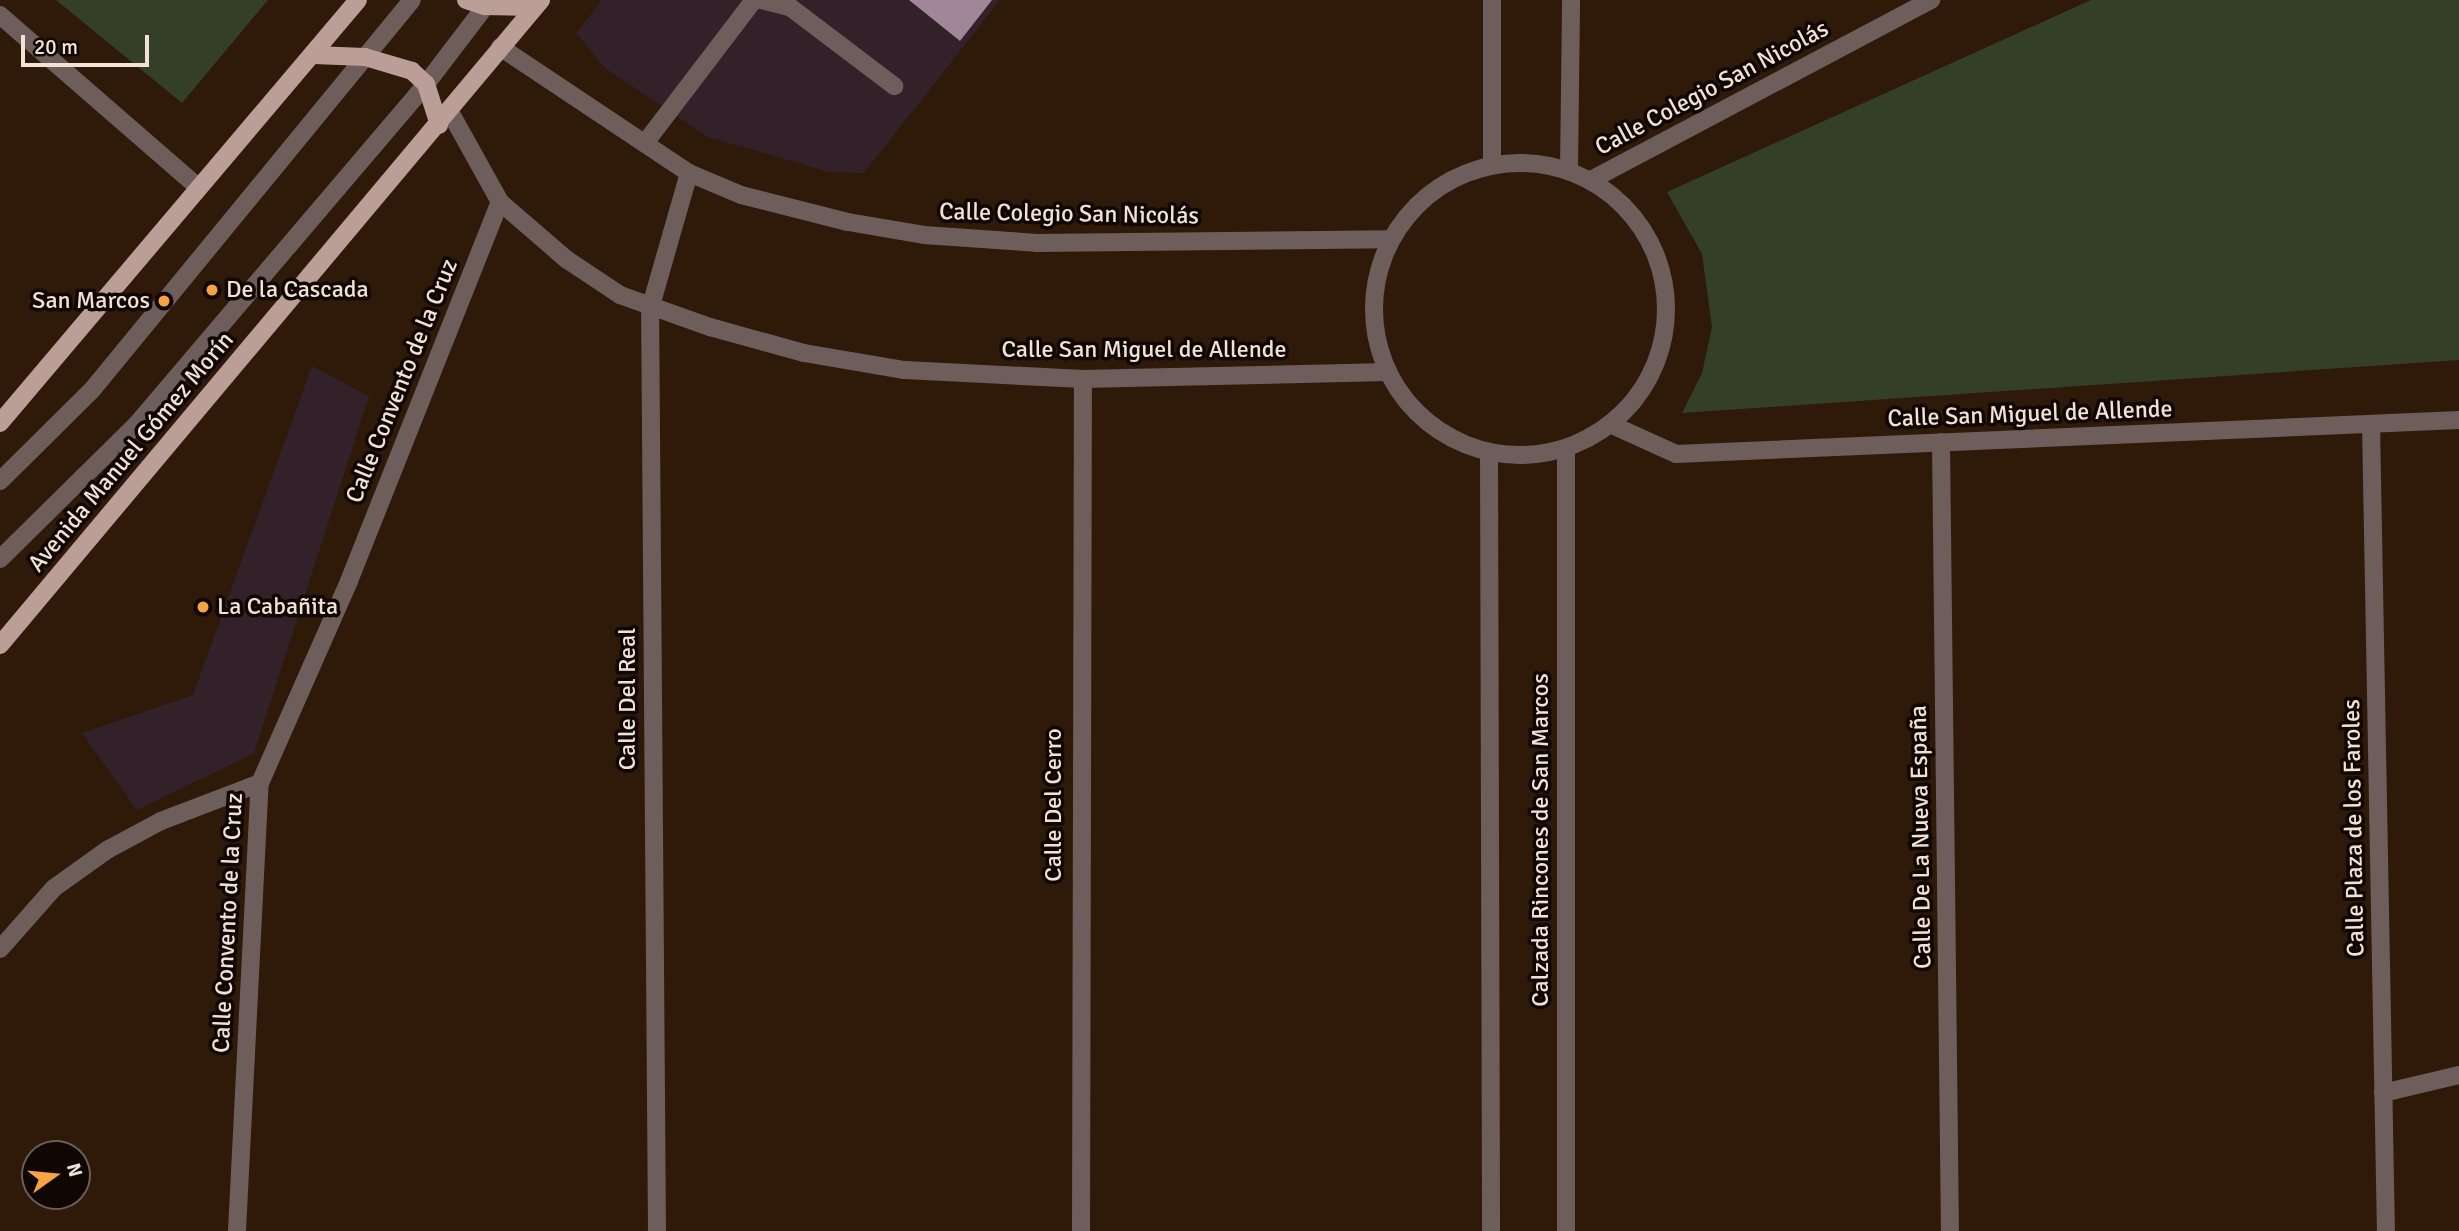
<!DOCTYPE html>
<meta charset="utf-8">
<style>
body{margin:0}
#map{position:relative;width:2459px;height:1231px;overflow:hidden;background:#2f1909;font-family:Signika,sans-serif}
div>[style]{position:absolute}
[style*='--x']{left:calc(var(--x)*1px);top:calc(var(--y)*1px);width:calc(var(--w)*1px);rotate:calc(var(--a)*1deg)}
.commercial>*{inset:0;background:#322129}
.green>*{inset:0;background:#343f27}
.building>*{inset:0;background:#a18598}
.minor>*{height:18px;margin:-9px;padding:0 9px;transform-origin:9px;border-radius:9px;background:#6d5e5c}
.minor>.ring{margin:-9px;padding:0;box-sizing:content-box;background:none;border:18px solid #6d5e5c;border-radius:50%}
.major>*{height:18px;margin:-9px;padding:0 9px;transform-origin:9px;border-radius:9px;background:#bc9e99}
.dots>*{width:19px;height:19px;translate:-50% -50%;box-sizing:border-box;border:4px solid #100703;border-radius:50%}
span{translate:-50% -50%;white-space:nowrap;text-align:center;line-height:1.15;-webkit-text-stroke:7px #100703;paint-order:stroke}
.street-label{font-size:24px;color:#f1e1d7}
.poi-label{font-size:24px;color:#f1e1d7}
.left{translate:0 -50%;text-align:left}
.right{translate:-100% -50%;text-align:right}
.north{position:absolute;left:21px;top:1140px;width:70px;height:70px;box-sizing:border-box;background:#100703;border:2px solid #6a5e58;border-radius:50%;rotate:75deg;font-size:19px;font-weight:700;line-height:28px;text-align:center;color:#f1e1d7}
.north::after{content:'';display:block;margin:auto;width:24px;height:32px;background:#f5a345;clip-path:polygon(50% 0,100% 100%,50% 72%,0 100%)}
.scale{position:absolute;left:21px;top:35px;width:128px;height:32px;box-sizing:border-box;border:4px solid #f1e1d7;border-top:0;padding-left:9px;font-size:21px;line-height:24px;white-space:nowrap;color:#f1e1d7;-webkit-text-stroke:5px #100703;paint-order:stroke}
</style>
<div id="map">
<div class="commercial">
<div style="clip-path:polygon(602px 0,1000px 0,864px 173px,829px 172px,708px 137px,605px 68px,576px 33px)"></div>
<div style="clip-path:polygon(312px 366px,369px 396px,254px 753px,137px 810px,82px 733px,193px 695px)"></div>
</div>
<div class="green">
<div style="clip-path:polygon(56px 0,268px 0,182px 103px)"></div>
<div style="clip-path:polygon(2091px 0,2459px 0,2459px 360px,1682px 413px,1702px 373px,1712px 327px,1702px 254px,1667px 192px)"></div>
</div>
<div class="building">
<div style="clip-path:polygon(909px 0,992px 0,960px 41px)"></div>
</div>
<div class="minor">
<div style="--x:761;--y:0;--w:30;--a:14"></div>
<div style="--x:790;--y:7;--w:131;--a:37.2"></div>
<div style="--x:0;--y:15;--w:262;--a:41"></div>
<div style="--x:500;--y:47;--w:227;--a:33.7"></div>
<div style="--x:689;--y:173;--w:56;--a:22.9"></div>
<div style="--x:741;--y:195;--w:110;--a:14.2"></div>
<div style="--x:848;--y:222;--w:77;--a:9.7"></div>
<div style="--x:924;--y:235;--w:113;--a:4"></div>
<div style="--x:1037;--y:243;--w:354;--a:-0.6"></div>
<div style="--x:450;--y:112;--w:103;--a:60.9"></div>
<div style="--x:500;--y:202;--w:87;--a:40.8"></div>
<div style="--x:566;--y:259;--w:65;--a:33.7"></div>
<div style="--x:620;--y:295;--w:96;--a:19.6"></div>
<div style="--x:710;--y:327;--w:98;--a:15.5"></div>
<div style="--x:804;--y:353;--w:102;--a:9.6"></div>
<div style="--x:905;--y:370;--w:178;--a:2.9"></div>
<div style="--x:1083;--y:379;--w:305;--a:-1.3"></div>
<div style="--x:645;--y:143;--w:180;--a:-52.7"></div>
<div class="ring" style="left:1374px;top:163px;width:274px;height:274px"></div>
<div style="--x:1492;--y:165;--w:165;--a:-90"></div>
<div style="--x:1569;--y:170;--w:170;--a:-89.3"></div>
<div style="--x:1591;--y:180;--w:385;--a:-27.9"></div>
<div style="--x:1610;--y:424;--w:72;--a:24.4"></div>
<div style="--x:1676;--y:454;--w:784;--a:-2.49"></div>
<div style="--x:2371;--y:424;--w:807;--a:88.94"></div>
<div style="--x:1941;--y:442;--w:789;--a:89.35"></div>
<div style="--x:1489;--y:452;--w:779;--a:89.85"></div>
<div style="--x:0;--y:481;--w:129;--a:-44.7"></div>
<div style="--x:92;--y:390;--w:504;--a:-50.63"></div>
<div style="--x:0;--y:559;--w:191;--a:-44.6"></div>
<div style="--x:136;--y:425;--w:448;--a:-49.6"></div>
<div style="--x:426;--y:84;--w:106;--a:-52.7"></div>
<div style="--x:0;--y:949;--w:81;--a:-48.5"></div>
<div style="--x:54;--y:888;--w:65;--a:-35.6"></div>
<div style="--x:107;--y:850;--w:61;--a:-28.2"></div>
<div style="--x:161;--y:821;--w:106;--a:-21"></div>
<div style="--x:2383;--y:1093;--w:78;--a:-13.3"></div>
<div style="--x:237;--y:1231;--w:449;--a:-87.1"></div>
<div style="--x:260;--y:783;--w:221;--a:-66.2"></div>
<div style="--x:349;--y:581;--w:408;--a:-68.3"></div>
<div style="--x:657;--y:1231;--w:922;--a:-90.43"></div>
<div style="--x:650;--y:309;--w:141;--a:-74"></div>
<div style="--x:1081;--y:1231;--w:852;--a:-89.87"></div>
<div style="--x:1566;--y:1231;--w:783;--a:-90"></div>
</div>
<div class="major">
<div style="--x:466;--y:0;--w:20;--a:18"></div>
<div style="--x:485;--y:6;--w:50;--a:1.1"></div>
<div style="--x:314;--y:55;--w:51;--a:2.2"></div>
<div style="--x:365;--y:57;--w:49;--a:16.6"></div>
<div style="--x:412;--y:71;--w:19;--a:43"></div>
<div style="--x:426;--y:84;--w:43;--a:72.4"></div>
<div style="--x:0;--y:423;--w:554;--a:-49.76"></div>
<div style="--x:0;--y:645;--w:842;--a:-50.01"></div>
</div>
<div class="dots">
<div style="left:212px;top:290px;background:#f5a345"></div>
<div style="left:164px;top:301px;background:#f5a345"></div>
<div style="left:203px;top:607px;background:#f5a345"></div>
</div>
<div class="street-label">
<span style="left:1712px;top:88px;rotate:-28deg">Calle Colegio San Nicolás</span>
<span style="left:1069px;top:214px;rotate:1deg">Calle Colegio San Nicolás</span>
<span style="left:1144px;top:350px">Calle San Miguel de Allende</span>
<span style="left:402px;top:381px;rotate:-68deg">Calle Convento de la Cruz</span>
<span style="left:2030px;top:414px;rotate:-2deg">Calle San Miguel de Allende</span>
<span style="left:131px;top:452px;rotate:-50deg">Avenida Manuel Gómez Morín</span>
<span style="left:628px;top:699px;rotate:-90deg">Calle Del Real</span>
<span style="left:1054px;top:805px;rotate:-90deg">Calle Del Cerro</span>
<span style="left:2354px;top:828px;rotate:-91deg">Calle Plaza de los Faroles</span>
<span style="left:1921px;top:837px;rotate:-91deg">Calle De La Nueva España</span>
<span style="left:1541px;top:840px;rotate:-90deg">Calzada Rincones de San Marcos</span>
<span style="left:228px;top:923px;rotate:-87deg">Calle Convento de la Cruz</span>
</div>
<div class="poi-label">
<span class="left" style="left:226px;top:290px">De la Cascada</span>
<span class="right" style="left:150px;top:301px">San Marcos</span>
<span class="left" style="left:217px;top:607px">La Cabañita</span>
</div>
<div class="north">N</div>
<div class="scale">20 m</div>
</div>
